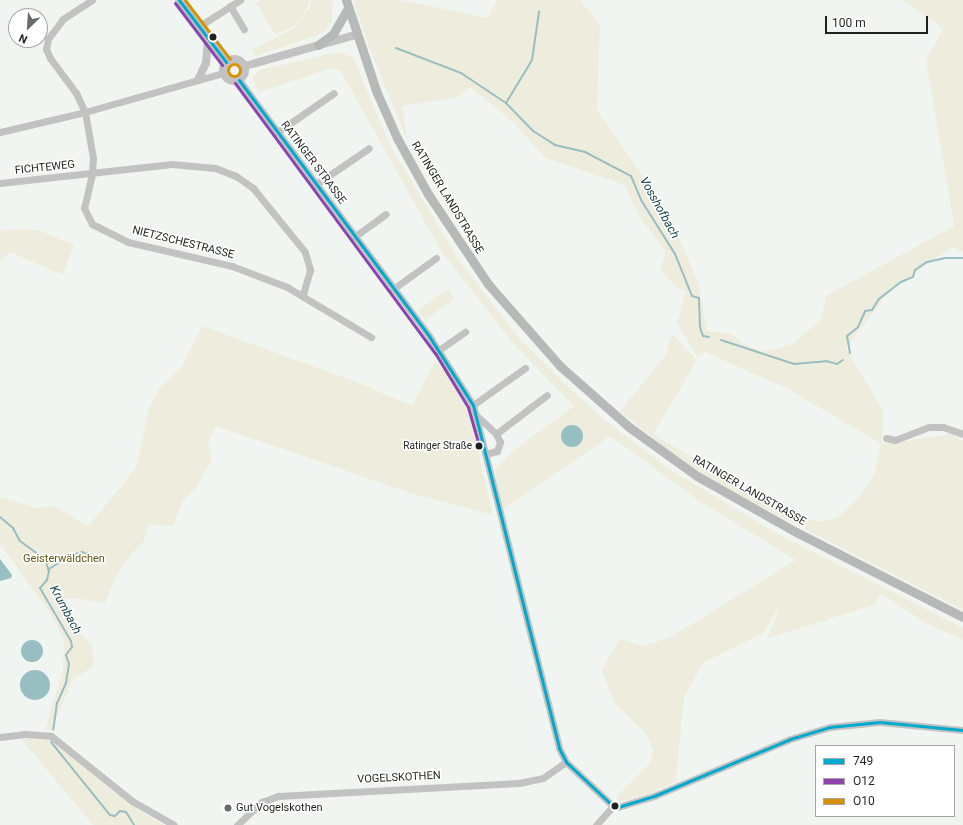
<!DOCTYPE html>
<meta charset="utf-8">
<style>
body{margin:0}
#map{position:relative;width:963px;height:825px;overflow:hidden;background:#f1f5f1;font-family:Roboto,sans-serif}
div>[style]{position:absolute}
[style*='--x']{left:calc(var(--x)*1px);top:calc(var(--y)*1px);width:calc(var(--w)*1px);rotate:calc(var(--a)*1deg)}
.green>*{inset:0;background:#eeeddd;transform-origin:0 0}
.water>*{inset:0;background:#97bec1}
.round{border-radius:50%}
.stream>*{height:2px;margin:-1px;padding:0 1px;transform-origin:1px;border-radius:1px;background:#97bec1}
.minor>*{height:7px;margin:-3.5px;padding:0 3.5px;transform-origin:3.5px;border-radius:3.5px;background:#c1c2c1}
.tertiary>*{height:8px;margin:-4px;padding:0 4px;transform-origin:4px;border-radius:4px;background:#c1c2c1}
.tertiary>.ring{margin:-4px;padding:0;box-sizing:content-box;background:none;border:8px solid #c1c2c1;border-radius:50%}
.secondary>*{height:9px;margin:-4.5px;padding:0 4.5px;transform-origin:4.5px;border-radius:4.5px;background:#b6b9b7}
.bus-1>*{height:3px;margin:-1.5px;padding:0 1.5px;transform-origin:1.5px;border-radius:1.5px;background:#00a9ce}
.bus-2>*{height:3px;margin:-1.5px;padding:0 1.5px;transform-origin:1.5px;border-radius:1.5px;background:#8e44ad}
.bus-3>*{height:3px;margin:-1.5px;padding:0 1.5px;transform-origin:1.5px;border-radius:1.5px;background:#d69204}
.bus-3>.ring{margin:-1.5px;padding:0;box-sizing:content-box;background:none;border:3px solid #d69204;border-radius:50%}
.dots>*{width:11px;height:11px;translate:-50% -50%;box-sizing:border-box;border:2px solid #fff;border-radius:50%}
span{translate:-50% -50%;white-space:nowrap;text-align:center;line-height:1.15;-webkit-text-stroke:3px #fff;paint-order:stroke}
.bus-label{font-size:10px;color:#1e211e}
.right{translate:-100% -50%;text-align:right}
.street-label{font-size:11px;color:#1e211e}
.park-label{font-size:11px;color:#63560f}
.poi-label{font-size:11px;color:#1e211e}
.left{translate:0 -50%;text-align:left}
.water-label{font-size:12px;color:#134549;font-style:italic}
.legend{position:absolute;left:815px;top:745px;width:140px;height:72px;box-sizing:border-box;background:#fff;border:1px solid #a5a6a5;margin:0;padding:5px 7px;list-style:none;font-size:12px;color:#1e211e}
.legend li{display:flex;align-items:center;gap:8px;height:20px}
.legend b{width:20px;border:1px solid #a5a6a5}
.north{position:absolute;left:8px;top:8px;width:40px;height:40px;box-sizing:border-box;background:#fff;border:1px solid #a5a6a5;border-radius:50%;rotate:205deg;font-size:11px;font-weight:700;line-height:16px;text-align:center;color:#1e211e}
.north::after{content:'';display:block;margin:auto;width:14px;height:18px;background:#686b68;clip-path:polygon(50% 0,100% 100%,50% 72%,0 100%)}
.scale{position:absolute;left:825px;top:16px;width:103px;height:18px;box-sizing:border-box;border:2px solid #1e211e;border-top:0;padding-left:5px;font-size:12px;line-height:14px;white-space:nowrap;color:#1e211e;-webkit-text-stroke:3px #fff;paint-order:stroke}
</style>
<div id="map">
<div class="green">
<div style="clip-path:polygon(261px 0,310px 0,301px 19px,292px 27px,275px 34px,256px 3px)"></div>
<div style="clip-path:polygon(311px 0,333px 0,332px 22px,323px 33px,256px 56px,251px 50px,296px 27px,311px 5px)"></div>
<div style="clip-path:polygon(353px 0,400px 0,488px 18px,497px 0,580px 0,600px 25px,597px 110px,643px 176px,677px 233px,698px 283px,707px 331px,732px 334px,742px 343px,764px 352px,791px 345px,821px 320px,826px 296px,954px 226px,926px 60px,943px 29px,903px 0,963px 0,963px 252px,953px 247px,891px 289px,846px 348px,883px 410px,882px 444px,952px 434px,963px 441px,963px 610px,748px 500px,685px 464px,620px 411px,665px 356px,672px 334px,697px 360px,653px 434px,758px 497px,790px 513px,822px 522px,839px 516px,862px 493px,874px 475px,881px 444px,790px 390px,705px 352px,698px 357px,677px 323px,686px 291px,677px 288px,660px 270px,666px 251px,639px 217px,625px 185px,545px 158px,513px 122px,470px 87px,454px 98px,402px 106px,408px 143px,369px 47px)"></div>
<div style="clip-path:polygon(338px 52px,353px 57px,390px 145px,458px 259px,521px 340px,566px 385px,611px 425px,674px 472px,776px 533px,963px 628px,963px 640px,928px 624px,881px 594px,875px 604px,767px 639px,780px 606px,762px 634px,704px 662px,684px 697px,676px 781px,649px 794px,619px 802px,617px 796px,650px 763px,653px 750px,646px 734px,614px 703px,602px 670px,619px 639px,642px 646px,671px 637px,796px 560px,702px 503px,610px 436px,502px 510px,495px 470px,514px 450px,574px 406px,514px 345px,441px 251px,340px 70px,329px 69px,259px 92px,252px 78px,260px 70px)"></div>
<div style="clip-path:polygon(2px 230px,38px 230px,74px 245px,63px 275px,10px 252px,0 261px,0 232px)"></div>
<div style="left:448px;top:289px;width:12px;height:37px;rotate:55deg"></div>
<div style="clip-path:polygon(202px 326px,354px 381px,412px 406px,435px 360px,452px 380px,468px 410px,493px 515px,410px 493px,216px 426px,208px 443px,212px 460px,198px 485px,183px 501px,173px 526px,149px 525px,144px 541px,130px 555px,115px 579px,105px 603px,76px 598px,62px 600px,63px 618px,92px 644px,94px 666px,73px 679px,51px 731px,45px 730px,63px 670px,64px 640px,49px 611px,0 544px,0 497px,36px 508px,54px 506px,88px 526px,121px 487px,137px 465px,149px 408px,160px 387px,181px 368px)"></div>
<div style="clip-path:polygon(44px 738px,58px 743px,141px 812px,164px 825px,93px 825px,21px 739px)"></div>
</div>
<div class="water">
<div class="round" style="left:561px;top:425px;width:22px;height:22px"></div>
<div style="clip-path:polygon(0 559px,12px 575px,11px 578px,0 581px)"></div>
<div class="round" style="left:21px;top:640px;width:22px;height:22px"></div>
<div class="round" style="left:20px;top:670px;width:30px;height:30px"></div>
</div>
<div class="stream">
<div style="--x:396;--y:48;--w:70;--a:21"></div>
<div style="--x:461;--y:73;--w:54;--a:33.7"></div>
<div style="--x:506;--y:103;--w:39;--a:46"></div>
<div style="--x:533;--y:131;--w:26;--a:32"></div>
<div style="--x:555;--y:145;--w:31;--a:13"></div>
<div style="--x:585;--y:152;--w:52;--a:27.6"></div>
<div style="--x:631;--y:176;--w:26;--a:67"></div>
<div style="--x:641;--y:200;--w:64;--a:57.8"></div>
<div style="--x:675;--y:254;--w:45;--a:68"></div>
<div style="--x:692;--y:296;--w:7;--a:16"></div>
<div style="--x:699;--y:298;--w:29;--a:88"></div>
<div style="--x:700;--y:327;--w:9;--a:72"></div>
<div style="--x:703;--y:336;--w:6;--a:9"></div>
<div style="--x:506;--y:103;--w:50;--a:-58.8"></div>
<div style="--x:532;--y:60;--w:49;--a:-81.7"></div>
<div style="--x:721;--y:340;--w:77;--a:18.2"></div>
<div style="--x:794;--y:364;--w:32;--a:-5"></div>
<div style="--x:826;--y:361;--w:11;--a:15"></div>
<div style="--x:837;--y:364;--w:7;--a:-34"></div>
<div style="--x:850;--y:353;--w:17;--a:-100"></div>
<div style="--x:847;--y:336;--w:14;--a:-39"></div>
<div style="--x:858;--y:327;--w:17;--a:-66"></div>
<div style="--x:865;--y:311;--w:7;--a:-8"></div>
<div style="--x:872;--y:310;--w:13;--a:-58"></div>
<div style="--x:879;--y:299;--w:28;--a:-38"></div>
<div style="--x:901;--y:282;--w:13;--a:-23"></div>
<div style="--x:913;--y:277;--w:7;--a:-74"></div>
<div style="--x:915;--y:270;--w:14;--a:-34"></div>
<div style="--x:927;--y:262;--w:19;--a:-12"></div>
<div style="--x:946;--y:258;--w:17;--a:0"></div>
<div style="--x:0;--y:517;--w:17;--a:40"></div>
<div style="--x:13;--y:528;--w:15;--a:62"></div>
<div style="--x:20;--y:541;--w:31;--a:36"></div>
<div style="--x:45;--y:559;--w:13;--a:72"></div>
<div style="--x:49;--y:571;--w:9;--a:103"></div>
<div style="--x:47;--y:580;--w:11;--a:131"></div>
<div style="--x:40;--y:588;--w:61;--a:59.7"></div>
<div style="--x:71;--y:641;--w:6;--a:81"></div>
<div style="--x:72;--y:647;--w:10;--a:127"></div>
<div style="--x:66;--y:655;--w:9;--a:72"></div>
<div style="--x:69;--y:664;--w:19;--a:99"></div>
<div style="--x:66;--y:683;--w:22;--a:114"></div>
<div style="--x:57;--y:703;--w:27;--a:98"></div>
<div style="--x:49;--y:569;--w:26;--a:-32"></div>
<div style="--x:71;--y:555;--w:11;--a:-15"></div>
<div style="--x:82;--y:552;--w:7;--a:16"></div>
<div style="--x:51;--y:742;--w:94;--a:51.1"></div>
<div style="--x:110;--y:815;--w:5;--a:11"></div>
<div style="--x:115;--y:816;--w:7;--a:-45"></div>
<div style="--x:120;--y:811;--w:6;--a:9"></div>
<div style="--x:126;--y:812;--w:15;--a:58"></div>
</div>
<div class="minor">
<div style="--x:92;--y:0;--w:35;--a:147"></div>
<div style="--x:63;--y:19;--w:25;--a:127"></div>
<div style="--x:48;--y:39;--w:10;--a:101"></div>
<div style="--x:46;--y:49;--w:10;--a:66"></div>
<div style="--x:50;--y:58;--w:44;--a:53.4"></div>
<div style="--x:76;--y:93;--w:21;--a:65"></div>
<div style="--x:85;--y:112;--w:47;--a:80.1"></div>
<div style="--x:93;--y:158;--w:16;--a:94"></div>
<div style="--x:92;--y:174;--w:35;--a:103"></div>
<div style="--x:84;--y:208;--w:18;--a:63"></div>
<div style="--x:92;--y:224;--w:40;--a:26.6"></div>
<div style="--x:128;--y:242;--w:107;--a:13"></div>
<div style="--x:232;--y:266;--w:59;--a:20.9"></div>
<div style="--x:287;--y:287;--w:98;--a:30.8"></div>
<div style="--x:230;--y:6;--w:27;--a:59"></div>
<div style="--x:198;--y:27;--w:50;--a:-32.7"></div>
<div style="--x:239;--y:80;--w:319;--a:53.4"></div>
<div style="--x:429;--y:336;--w:82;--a:57.5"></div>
<div style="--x:473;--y:405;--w:354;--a:75.9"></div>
<div style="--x:559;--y:748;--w:16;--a:63"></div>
<div style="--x:566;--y:762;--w:64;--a:43.1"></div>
<div style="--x:613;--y:806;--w:5;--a:11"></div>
<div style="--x:618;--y:807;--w:38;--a:-17"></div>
<div style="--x:654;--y:796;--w:147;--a:-22.7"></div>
<div style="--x:790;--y:739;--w:42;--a:-16.7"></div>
<div style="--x:830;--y:727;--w:50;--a:-5.7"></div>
<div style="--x:880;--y:722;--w:83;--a:5.5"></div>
<div style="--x:0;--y:132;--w:87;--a:-13.2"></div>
<div style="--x:85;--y:112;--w:143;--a:-15.8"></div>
<div style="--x:276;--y:133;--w:70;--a:-34.6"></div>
<div style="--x:0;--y:183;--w:173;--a:-6.3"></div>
<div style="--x:172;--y:164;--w:43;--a:5.3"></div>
<div style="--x:215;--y:168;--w:22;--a:21"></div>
<div style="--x:236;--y:176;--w:21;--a:35"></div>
<div style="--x:253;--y:188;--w:82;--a:50.9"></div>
<div style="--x:305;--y:252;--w:19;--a:74"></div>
<div style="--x:310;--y:270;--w:25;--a:106"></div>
<div style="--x:315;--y:185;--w:65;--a:-34.4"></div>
<div style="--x:354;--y:237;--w:39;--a:-36"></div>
<div style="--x:393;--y:289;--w:53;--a:-35.8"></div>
<div style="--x:439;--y:350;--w:32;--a:-35"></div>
<div style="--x:473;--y:405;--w:64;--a:-35.4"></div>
<div style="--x:477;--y:416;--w:26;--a:43"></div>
<div style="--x:496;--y:434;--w:9;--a:63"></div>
<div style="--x:500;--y:442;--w:9;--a:108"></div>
<div style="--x:497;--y:451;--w:12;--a:166"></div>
<div style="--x:496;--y:434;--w:64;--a:-37.4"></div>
<div style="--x:886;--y:438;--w:9;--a:13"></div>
<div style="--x:895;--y:440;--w:36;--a:-21"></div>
<div style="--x:929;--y:427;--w:14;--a:0"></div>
<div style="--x:943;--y:427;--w:21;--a:19"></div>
<div style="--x:0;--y:737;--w:25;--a:-7"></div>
<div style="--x:25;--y:734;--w:26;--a:4"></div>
<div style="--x:51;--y:736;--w:104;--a:38.7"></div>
<div style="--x:132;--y:801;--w:48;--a:29.7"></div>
<div style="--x:237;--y:825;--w:34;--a:-43"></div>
<div style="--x:262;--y:802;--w:17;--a:-21"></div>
<div style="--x:278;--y:796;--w:241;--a:-3.1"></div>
<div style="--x:519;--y:783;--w:25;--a:-12"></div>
<div style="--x:543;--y:778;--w:28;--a:-35"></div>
<div style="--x:596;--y:825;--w:25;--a:-48"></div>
</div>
<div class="tertiary">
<div style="--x:179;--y:0;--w:78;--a:52.8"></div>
<div class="ring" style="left:223px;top:59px;width:14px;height:14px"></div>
<div style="--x:245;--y:66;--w:114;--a:-15.7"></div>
<div style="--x:198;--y:80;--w:19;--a:-65"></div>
<div style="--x:206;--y:63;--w:23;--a:-85"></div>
</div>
<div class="secondary">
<div style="--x:346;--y:0;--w:98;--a:71.6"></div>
<div style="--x:377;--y:93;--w:49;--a:66"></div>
<div style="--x:397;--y:138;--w:64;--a:61"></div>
<div style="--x:428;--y:194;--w:108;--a:56.3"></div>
<div style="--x:488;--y:284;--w:109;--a:48.7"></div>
<div style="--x:560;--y:366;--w:92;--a:41.5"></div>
<div style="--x:629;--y:427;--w:84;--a:35.8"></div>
<div style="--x:697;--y:476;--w:114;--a:29.5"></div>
<div style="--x:796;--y:532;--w:187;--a:27"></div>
<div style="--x:318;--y:45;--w:19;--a:-36"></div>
<div style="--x:333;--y:34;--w:30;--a:-60"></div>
</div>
<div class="bus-1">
<div style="--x:179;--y:0;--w:78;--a:52.8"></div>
<div style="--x:239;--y:80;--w:319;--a:53.4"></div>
<div style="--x:429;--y:336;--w:82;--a:57.5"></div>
<div style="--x:473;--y:405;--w:354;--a:75.9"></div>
<div style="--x:559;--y:748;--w:16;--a:63"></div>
<div style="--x:566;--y:762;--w:64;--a:43.1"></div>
<div style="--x:613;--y:806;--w:5;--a:11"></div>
<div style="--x:618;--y:807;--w:38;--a:-17"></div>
<div style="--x:654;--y:796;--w:147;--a:-22.7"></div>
<div style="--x:790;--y:739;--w:42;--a:-16.7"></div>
<div style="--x:830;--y:727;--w:50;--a:-5.7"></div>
<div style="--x:880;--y:722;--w:83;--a:5.5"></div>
</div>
<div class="bus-2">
<div style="--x:175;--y:3;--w:78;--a:52.8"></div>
<div style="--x:235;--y:83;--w:336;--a:53.5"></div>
<div style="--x:435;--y:353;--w:63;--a:58.6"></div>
<div style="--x:468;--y:407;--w:41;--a:74.2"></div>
</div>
<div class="bus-3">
<div style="--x:185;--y:0;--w:74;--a:52.7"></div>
<div class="ring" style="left:228px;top:64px;width:9px;height:9px"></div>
</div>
<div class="dots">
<div style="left:213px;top:37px;background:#1e211e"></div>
<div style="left:479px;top:446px;background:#1e211e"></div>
<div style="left:615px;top:806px;background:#1e211e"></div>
<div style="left:228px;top:808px;background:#686b68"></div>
</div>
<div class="bus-label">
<span class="right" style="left:472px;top:446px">Ratinger Straße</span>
</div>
<div class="street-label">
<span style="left:313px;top:163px;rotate:53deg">RATINGER STRASSE</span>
<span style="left:45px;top:168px;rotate:-6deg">FICHTEWEG</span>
<span style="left:447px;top:198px;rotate:59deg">RATINGER LANDSTRASSE</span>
<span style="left:183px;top:243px;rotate:14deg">NIETZSCHESTRASSE</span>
<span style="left:749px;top:491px;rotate:30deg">RATINGER LANDSTRASSE</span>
<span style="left:399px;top:778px;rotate:-3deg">VOGELSKOTHEN</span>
</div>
<div class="park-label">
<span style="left:64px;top:559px">Geisterwäldchen</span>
</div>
<div class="poi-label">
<span class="left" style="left:236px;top:808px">Gut Vogelskothen</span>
</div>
<div class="water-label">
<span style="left:659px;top:208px;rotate:61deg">Vosshofbach</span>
<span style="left:65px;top:610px;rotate:62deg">Krumbach</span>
</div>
<ul class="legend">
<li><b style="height:5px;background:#00a9ce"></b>749</li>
<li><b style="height:5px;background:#8e44ad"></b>O12</li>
<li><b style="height:5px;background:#d69204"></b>O10</li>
</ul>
<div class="north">N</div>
<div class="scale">100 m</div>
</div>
